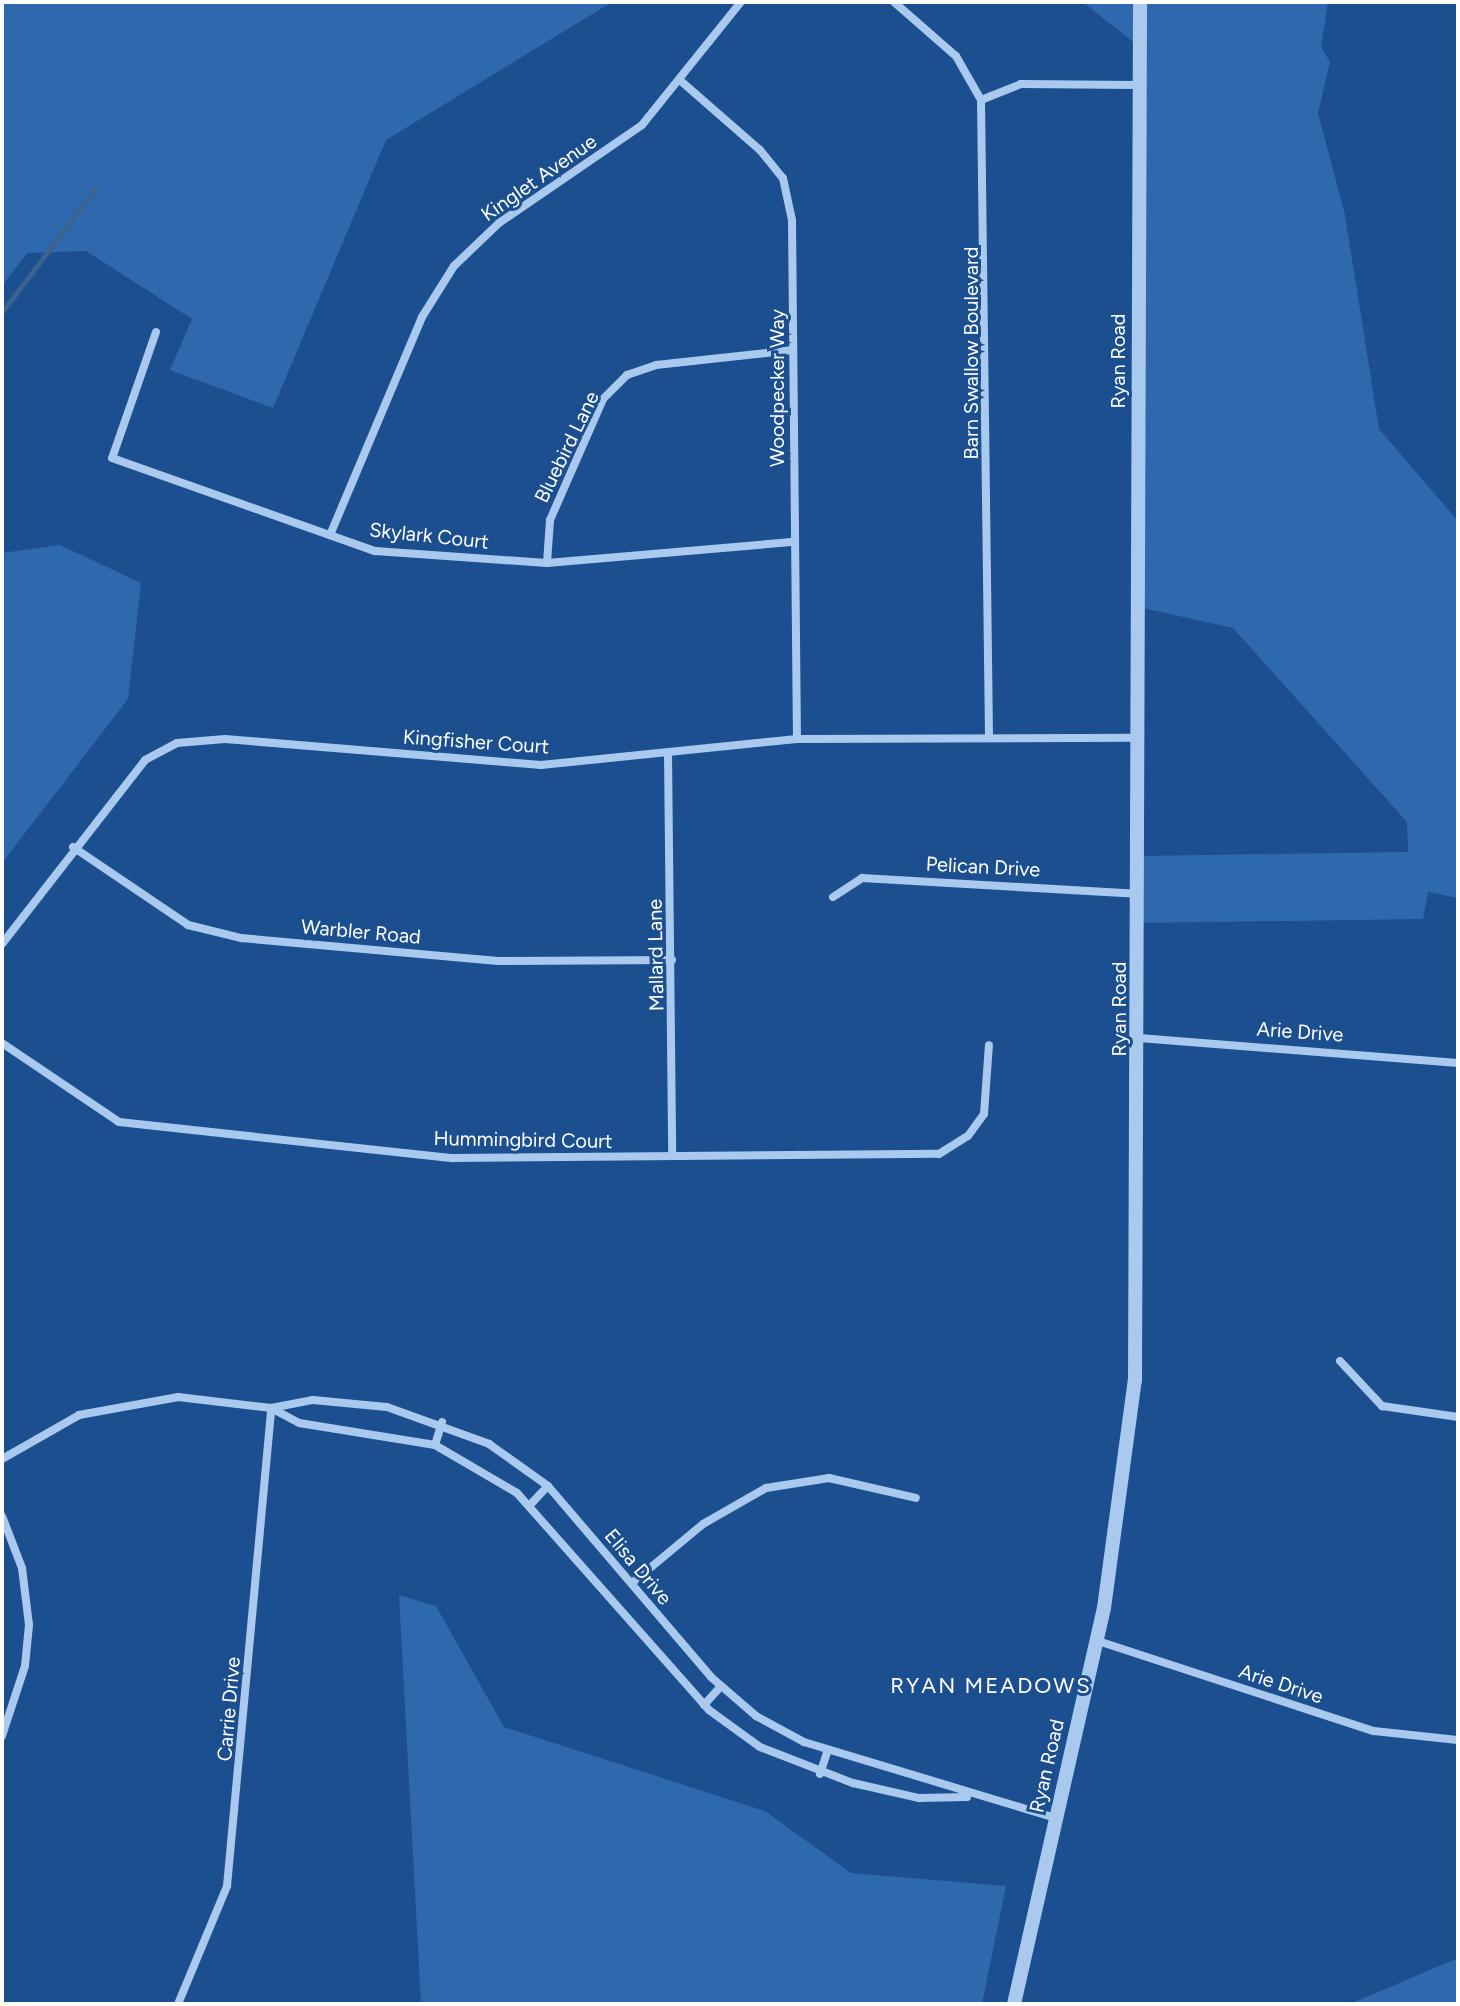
<!DOCTYPE html>
<style>
body{margin:0}
#map{position:relative;width:1460px;height:2006px;overflow:hidden;background:#1b4f8f;font-family:Figtree,sans-serif}
div>[style]{position:absolute}
[style*='--x']{left:calc(var(--x)*1px);top:calc(var(--y)*1px);width:calc(var(--w)*1px);rotate:calc(var(--a)*1deg)}
.green>*{inset:0;background:#2e69ad}
.stream>*{height:5px;margin:-2.5px;padding:0 2.5px;transform-origin:2.5px;border-radius:2.5px;background:#3c6290}
.minor>*{height:8px;margin:-4px;padding:0 4px;transform-origin:4px;border-radius:4px;background:#a9c9ee}
.tertiary>*{height:14px;margin:-7px;padding:0 7px;transform-origin:7px;border-radius:7px;background:#a9c9ee}
span{translate:-50% -50%;white-space:nowrap;text-align:center;line-height:1.15;-webkit-text-stroke:6px #1b4f8f;paint-order:stroke}
.street-label{font-size:20px;color:#fff}
.neighbourhood-label{font-size:22px;color:#fff;letter-spacing:2px}
.frame{position:absolute;inset:0;border:4px solid #fff;pointer-events:none}
</style>
<div id="map">
<div class="green">
<div style="clip-path:polygon(2px 2px,612px 2px,386px 140px,273px 408px,170px 370px,192px 319px,86px 251px,27px 253px,2px 286px)"></div>
<div style="clip-path:polygon(1083px 2px,1328px 2px,1321px 47px,1330px 62px,1318px 113px,1345px 215px,1379px 429px,1458px 521px,1458px 898px,1428px 892px,1423px 919px,1138px 923px,1137px 856px,1408px 852px,1407px 822px,1233px 628px,1138px 607px,1138px 46px)"></div>
<div style="clip-path:polygon(60px 545px,141px 583px,128px 699px,2px 863px,2px 553px)"></div>
<div style="clip-path:polygon(399px 1595px,436px 1606px,504px 1727px,765px 1811px,851px 1873px,1006px 1886px,982px 2004px,421px 2004px)"></div>
<div style="clip-path:polygon(1458px 1958px,1458px 2004px,1350px 2004px)"></div>
</div>
<div class="stream">
<div style="--x:2;--y:312;--w:154;--a:-52.9"></div>
</div>
<div class="minor">
<div style="--x:894;--y:2;--w:82;--a:41.1"></div>
<div style="--x:956;--y:56;--w:51;--a:60.4"></div>
<div style="--x:981;--y:100;--w:638;--a:89.28"></div>
<div style="--x:682;--y:82;--w:103;--a:41.1"></div>
<div style="--x:760;--y:150;--w:36;--a:51"></div>
<div style="--x:783;--y:178;--w:43;--a:77.9"></div>
<div style="--x:792;--y:220;--w:519;--a:89.45"></div>
<div style="--x:981;--y:100;--w:43;--a:-21.8"></div>
<div style="--x:1021;--y:84;--w:116;--a:0.5"></div>
<div style="--x:156;--y:332;--w:133;--a:109.2"></div>
<div style="--x:112;--y:458;--w:279;--a:19.5"></div>
<div style="--x:375;--y:551;--w:172;--a:4"></div>
<div style="--x:547;--y:563;--w:248;--a:-4.9"></div>
<div style="--x:330;--y:535;--w:237;--a:-67.1"></div>
<div style="--x:422;--y:317;--w:60;--a:-57.9"></div>
<div style="--x:454;--y:266;--w:62;--a:-43.7"></div>
<div style="--x:499;--y:223;--w:173;--a:-34.4"></div>
<div style="--x:642;--y:125;--w:158;--a:-51.2"></div>
<div style="--x:547;--y:563;--w:43;--a:-86"></div>
<div style="--x:550;--y:520;--w:132;--a:-66.3"></div>
<div style="--x:603;--y:399;--w:34;--a:-45"></div>
<div style="--x:627;--y:375;--w:31;--a:-19"></div>
<div style="--x:656;--y:365;--w:138;--a:-6.2"></div>
<div style="--x:668;--y:753;--w:402;--a:89.4"></div>
<div style="--x:73;--y:847;--w:139;--a:34.1"></div>
<div style="--x:188;--y:925;--w:55;--a:13.8"></div>
<div style="--x:241;--y:938;--w:258;--a:5.1"></div>
<div style="--x:498;--y:961;--w:174;--a:-0.3"></div>
<div style="--x:833;--y:897;--w:35;--a:-33"></div>
<div style="--x:862;--y:878;--w:275;--a:3.3"></div>
<div style="--x:2;--y:944;--w:233;--a:-52.1"></div>
<div style="--x:145;--y:760;--w:36;--a:-28"></div>
<div style="--x:177;--y:743;--w:48;--a:-4.8"></div>
<div style="--x:225;--y:739;--w:317;--a:4.7"></div>
<div style="--x:541;--y:765;--w:257;--a:-5.8"></div>
<div style="--x:797;--y:739;--w:341;--a:-0.2"></div>
<div style="--x:1139;--y:1038;--w:320;--a:4.5"></div>
<div style="--x:2;--y:1043;--w:141;--a:34"></div>
<div style="--x:119;--y:1122;--w:336;--a:6.2"></div>
<div style="--x:453;--y:1158;--w:486;--a:-0.5"></div>
<div style="--x:939;--y:1154;--w:34;--a:-32"></div>
<div style="--x:968;--y:1136;--w:27;--a:-54"></div>
<div style="--x:984;--y:1114;--w:69;--a:-85.9"></div>
<div style="--x:1340;--y:1361;--w:62;--a:47"></div>
<div style="--x:1382;--y:1406;--w:77;--a:8.2"></div>
<div style="--x:271;--y:1408;--w:43;--a:-10.8"></div>
<div style="--x:313;--y:1400;--w:74;--a:5.4"></div>
<div style="--x:387;--y:1407;--w:109;--a:19.9"></div>
<div style="--x:489;--y:1444;--w:72;--a:35.4"></div>
<div style="--x:548;--y:1486;--w:251;--a:49.5"></div>
<div style="--x:711;--y:1677;--w:60;--a:40.9"></div>
<div style="--x:756;--y:1716;--w:55;--a:28.4"></div>
<div style="--x:804;--y:1742;--w:262;--a:16.8"></div>
<div style="--x:435;--y:1445;--w:24;--a:-73"></div>
<div style="--x:2;--y:1459;--w:89;--a:-29.7"></div>
<div style="--x:79;--y:1415;--w:101;--a:-10.3"></div>
<div style="--x:178;--y:1397;--w:94;--a:6.7"></div>
<div style="--x:271;--y:1408;--w:32;--a:28"></div>
<div style="--x:299;--y:1423;--w:138;--a:9.2"></div>
<div style="--x:435;--y:1445;--w:95;--a:30.3"></div>
<div style="--x:517;--y:1493;--w:290;--a:48.5"></div>
<div style="--x:709;--y:1710;--w:63;--a:36"></div>
<div style="--x:760;--y:1747;--w:100;--a:21.2"></div>
<div style="--x:853;--y:1783;--w:68;--a:12.8"></div>
<div style="--x:919;--y:1798;--w:48;--a:-1.2"></div>
<div style="--x:530;--y:1505;--w:26;--a:-47"></div>
<div style="--x:2;--y:1516;--w:56;--a:69"></div>
<div style="--x:22;--y:1568;--w:57;--a:83"></div>
<div style="--x:29;--y:1625;--w:41;--a:95.6"></div>
<div style="--x:25;--y:1666;--w:74;--a:108.2"></div>
<div style="--x:632;--y:1583;--w:92;--a:-39.7"></div>
<div style="--x:703;--y:1524;--w:73;--a:-29.7"></div>
<div style="--x:766;--y:1488;--w:64;--a:-9"></div>
<div style="--x:829;--y:1478;--w:89;--a:12.9"></div>
<div style="--x:1098;--y:1641;--w:290;--a:18.1"></div>
<div style="--x:1374;--y:1731;--w:84;--a:6.1"></div>
<div style="--x:704;--y:1705;--w:24;--a:-48"></div>
<div style="--x:820;--y:1774;--w:25;--a:-72"></div>
<div style="--x:178;--y:2004;--w:128;--a:-67.4"></div>
<div style="--x:227;--y:1886;--w:480;--a:-84.7"></div>
</div>
<div class="tertiary">
<div style="--x:1014;--y:2004;--w:406;--a:-77.2"></div>
<div style="--x:1104;--y:1608;--w:230;--a:-82.3"></div>
<div style="--x:1135;--y:1380;--w:1378;--a:-89.79"></div>
</div>
<div class="street-label">
<span style="left:539px;top:178px;rotate:-35deg">Kinglet Avenue</span>
<span style="left:971px;top:353px;rotate:-90deg">Barn Swallow Boulevard</span>
<span style="left:1118px;top:361px;rotate:-90deg">Ryan Road</span>
<span style="left:777px;top:388px;rotate:-90deg">Woodpecker Way</span>
<span style="left:567px;top:447px;rotate:-64deg">Bluebird Lane</span>
<span style="left:429px;top:536px;rotate:6deg">Skylark Court</span>
<span style="left:476px;top:742px;rotate:4deg">Kingfisher Court</span>
<span style="left:983px;top:867px;rotate:3deg">Pelican Drive</span>
<span style="left:361px;top:932px;rotate:5deg">Warbler Road</span>
<span style="left:656px;top:955px;rotate:-91deg">Mallard Lane</span>
<span style="left:1119px;top:1009px;rotate:-90deg">Ryan Road</span>
<span style="left:1300px;top:1032px;rotate:4deg">Arie Drive</span>
<span style="left:523px;top:1140px;rotate:1deg">Hummingbird Court</span>
<span style="left:638px;top:1567px;rotate:50deg">Elisa Drive</span>
<span style="left:1281px;top:1684px;rotate:18deg">Arie Drive</span>
<span style="left:229px;top:1709px;rotate:-85deg">Carrie Drive</span>
<span style="left:1047px;top:1766px;rotate:-77deg">Ryan Road</span>
</div>
<div class="neighbourhood-label">
<span style="left:991px;top:1686px">RYAN MEADOWS</span>
</div>
<div class="frame"></div>
</div>
